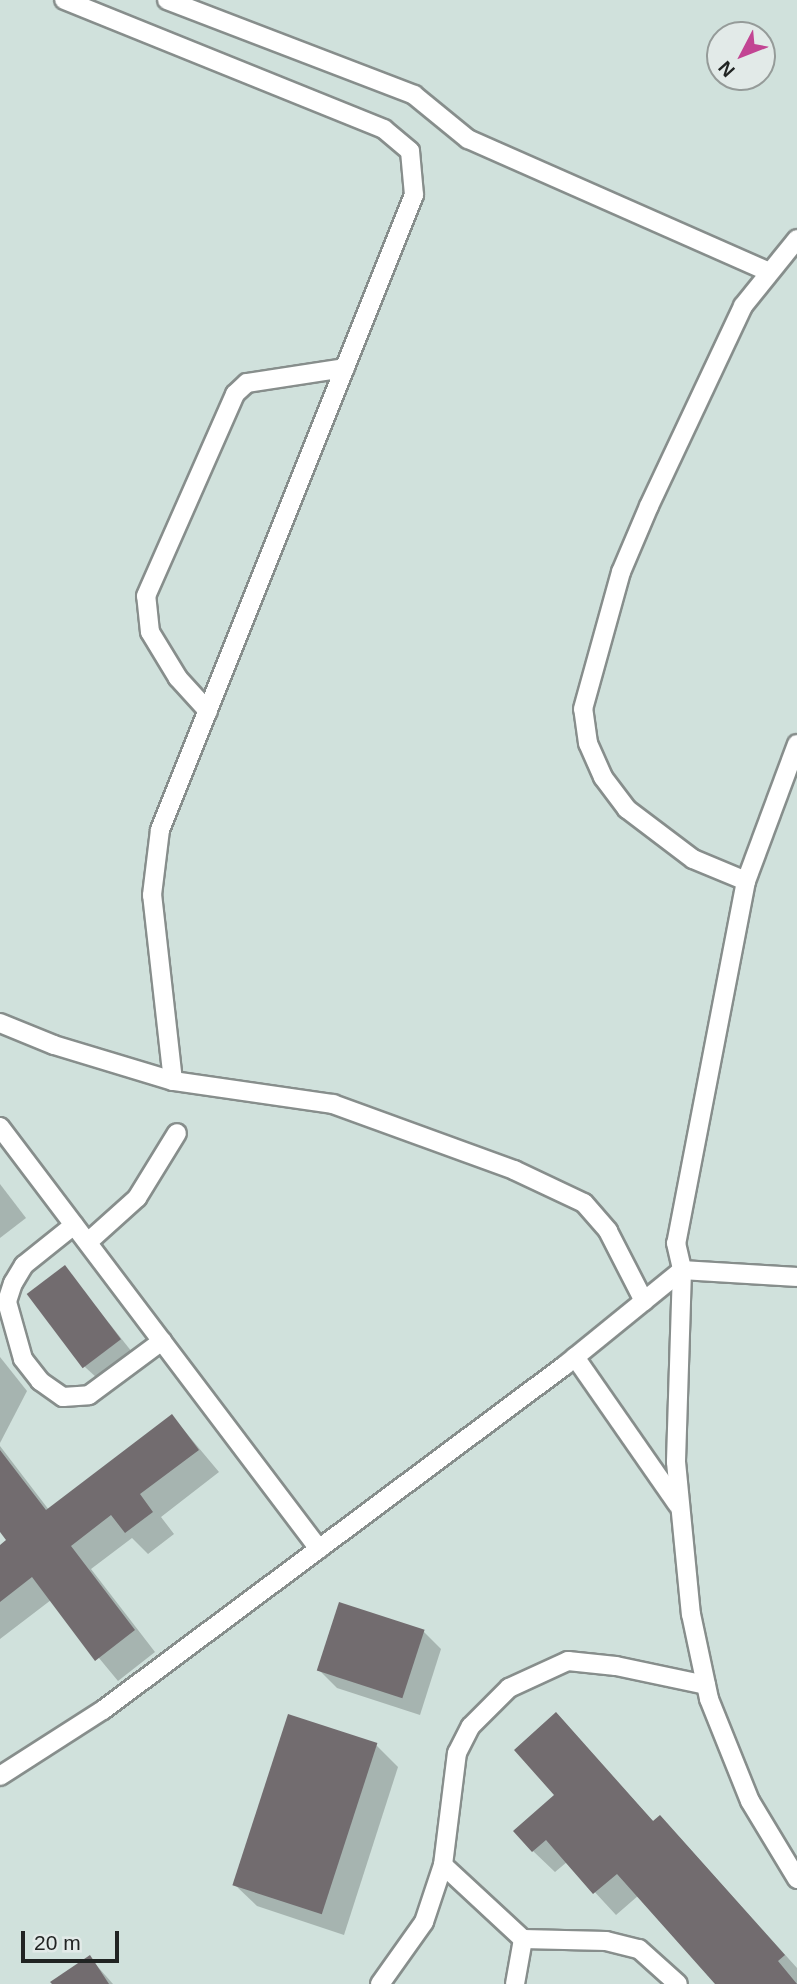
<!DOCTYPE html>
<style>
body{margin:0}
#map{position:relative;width:797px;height:1984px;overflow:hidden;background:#e2eae8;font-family:Helvetica,sans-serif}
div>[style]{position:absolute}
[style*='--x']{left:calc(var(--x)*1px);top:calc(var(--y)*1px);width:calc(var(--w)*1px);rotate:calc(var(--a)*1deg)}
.built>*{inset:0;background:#d0e1dc}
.shadow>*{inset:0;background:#0003}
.building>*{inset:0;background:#726c6f;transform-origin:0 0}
.roads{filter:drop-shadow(2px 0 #878e8c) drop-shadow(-2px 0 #878e8c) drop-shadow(0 2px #878e8c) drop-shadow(0 -2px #878e8c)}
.lane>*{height:18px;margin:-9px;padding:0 9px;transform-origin:9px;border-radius:9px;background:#fff}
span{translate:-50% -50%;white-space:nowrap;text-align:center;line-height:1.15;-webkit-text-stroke:5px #e2eae8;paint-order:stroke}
.north{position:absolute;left:706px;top:21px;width:70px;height:70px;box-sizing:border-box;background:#e2eae8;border:2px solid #959b99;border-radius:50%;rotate:228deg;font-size:19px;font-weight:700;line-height:28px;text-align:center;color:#212423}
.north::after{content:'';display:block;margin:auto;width:24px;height:32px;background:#c24593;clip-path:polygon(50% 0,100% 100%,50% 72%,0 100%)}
.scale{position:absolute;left:21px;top:1931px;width:98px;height:32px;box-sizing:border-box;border:4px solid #212423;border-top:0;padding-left:9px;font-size:21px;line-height:24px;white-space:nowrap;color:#212423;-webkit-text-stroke:5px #e2eae8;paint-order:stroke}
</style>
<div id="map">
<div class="built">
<div style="clip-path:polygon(evenodd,0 0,797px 0,797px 1984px,0 1984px,0 0,720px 35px,762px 35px,762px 77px,720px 77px,720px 35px)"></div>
</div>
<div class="shadow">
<div style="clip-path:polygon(0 1184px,26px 1218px,0 1238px)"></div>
<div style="clip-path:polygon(65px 1268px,132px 1352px,97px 1378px,85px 1367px)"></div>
<div style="clip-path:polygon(0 1357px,27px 1391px,0 1443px)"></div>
<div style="clip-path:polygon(172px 1416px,219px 1472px,161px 1517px,174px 1534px,148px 1554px,132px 1538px,91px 1569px,155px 1652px,118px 1681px,51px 1600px,0 1639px,0 1547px,8px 1541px,0 1529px,0 1446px,49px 1510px)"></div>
<div style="clip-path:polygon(424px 1632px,441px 1649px,420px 1715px,337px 1688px,319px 1670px)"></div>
<div style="clip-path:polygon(556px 1715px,654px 1822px,681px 1839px,797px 1968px,797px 1984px,717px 1984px,639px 1895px,616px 1915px,567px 1862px,555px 1872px,533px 1851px,557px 1795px)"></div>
<div style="clip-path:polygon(376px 1745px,398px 1767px,344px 1935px,257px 1906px,235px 1885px)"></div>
<div style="clip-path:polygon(90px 1958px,113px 1984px,54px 1984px)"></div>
</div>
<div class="building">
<div style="left:65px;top:1265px;width:93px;height:48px;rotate:53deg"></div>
<div style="clip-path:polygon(172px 1414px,199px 1450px,140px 1494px,153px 1512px,125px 1533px,111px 1515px,71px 1546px,135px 1630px,95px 1661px,32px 1577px,0 1602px,0 1545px,6px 1540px,0 1532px,0 1450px,46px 1510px)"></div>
<div style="left:339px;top:1602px;width:90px;height:72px;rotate:18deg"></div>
<div style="clip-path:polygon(556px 1712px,653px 1821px,660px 1815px,785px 1955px,778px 1961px,797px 1984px,715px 1984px,617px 1874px,593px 1894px,546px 1840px,532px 1852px,513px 1831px,554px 1795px,514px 1750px)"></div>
<div style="left:288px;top:1714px;width:94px;height:180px;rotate:18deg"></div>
<div style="clip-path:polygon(90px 1955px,109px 1984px,52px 1984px,50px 1982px)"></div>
</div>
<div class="roads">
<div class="lane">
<div style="--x:167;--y:0;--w:265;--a:21"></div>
<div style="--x:414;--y:95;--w:70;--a:39.2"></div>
<div style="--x:468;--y:139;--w:329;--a:23.8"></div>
<div style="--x:208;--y:711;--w:45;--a:-132.3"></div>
<div style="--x:178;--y:678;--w:54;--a:-121.3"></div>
<div style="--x:150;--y:632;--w:36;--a:-96"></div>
<div style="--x:146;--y:596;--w:221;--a:-66.2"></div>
<div style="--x:235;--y:394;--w:16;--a:-43"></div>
<div style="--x:247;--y:383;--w:99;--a:-8.7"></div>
<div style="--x:797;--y:744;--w:146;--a:110.4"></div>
<div style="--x:746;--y:881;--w:369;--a:100.9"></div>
<div style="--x:676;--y:1243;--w:28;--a:77"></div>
<div style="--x:682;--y:1270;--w:192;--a:91.8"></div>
<div style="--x:676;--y:1462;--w:153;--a:84.4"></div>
<div style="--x:691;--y:1614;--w:87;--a:78"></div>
<div style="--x:709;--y:1699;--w:110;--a:68.1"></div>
<div style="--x:750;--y:1801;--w:91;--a:58.9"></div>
<div style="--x:746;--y:881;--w:57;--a:-157.5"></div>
<div style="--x:693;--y:859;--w:83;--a:-142.9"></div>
<div style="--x:627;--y:809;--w:40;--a:-127"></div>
<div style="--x:603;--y:777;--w:37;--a:-114"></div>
<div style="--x:588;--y:743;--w:34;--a:-98"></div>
<div style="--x:583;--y:709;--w:142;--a:-74.5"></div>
<div style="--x:621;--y:572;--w:72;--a:-67"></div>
<div style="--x:649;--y:506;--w:221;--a:-64.8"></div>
<div style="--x:743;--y:306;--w:86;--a:-51.1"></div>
<div style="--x:0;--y:1023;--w:58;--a:22.2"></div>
<div style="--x:54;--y:1045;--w:124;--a:16.8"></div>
<div style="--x:173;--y:1081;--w:187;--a:-96.4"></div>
<div style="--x:152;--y:895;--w:65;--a:-83"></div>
<div style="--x:160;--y:830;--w:684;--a:-68.2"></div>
<div style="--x:414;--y:195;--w:44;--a:-95.2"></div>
<div style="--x:410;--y:151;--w:34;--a:-140"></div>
<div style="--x:384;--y:129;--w:345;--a:-158"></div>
<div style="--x:173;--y:1081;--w:162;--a:8.2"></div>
<div style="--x:333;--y:1104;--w:193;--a:20"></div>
<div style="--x:514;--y:1170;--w:77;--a:25.2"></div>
<div style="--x:584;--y:1203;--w:37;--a:49"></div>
<div style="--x:608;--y:1231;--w:79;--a:62.8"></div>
<div style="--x:0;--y:1127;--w:529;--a:52.91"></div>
<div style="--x:74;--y:1225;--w:64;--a:141.3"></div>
<div style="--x:24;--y:1265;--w:21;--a:121"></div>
<div style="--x:13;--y:1283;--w:20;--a:108"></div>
<div style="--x:7;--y:1302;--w:59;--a:74.3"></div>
<div style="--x:23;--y:1359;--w:28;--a:52"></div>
<div style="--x:40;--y:1381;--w:28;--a:35"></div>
<div style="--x:63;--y:1397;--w:26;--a:-4"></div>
<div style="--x:89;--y:1395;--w:91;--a:-36.5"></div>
<div style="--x:88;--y:1242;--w:66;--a:-41.9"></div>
<div style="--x:137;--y:1198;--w:76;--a:-58.4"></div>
<div style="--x:575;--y:1357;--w:180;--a:55.2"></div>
<div style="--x:0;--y:1776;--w:122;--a:-32.7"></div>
<div style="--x:103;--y:1710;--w:575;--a:-36.73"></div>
<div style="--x:564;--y:1366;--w:152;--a:-39.1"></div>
<div style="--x:682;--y:1270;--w:115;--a:3.5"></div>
<div style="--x:443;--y:1865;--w:109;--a:42.8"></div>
<div style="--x:523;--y:1939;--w:83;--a:1.4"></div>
<div style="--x:606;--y:1941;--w:34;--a:14"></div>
<div style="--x:639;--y:1949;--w:52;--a:41.9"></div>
<div style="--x:380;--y:1984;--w:76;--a:-54.6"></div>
<div style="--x:424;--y:1922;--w:60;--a:-71.6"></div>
<div style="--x:443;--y:1865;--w:113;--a:-82.9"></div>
<div style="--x:457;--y:1753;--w:30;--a:-63"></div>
<div style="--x:471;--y:1726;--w:54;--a:-45"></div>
<div style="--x:509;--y:1688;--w:65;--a:-24.6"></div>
<div style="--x:568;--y:1661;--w:48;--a:5.9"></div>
<div style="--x:616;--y:1666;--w:92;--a:11.9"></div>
<div style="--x:515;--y:1984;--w:46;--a:-79.9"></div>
</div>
</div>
<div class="north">N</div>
<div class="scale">20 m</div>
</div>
